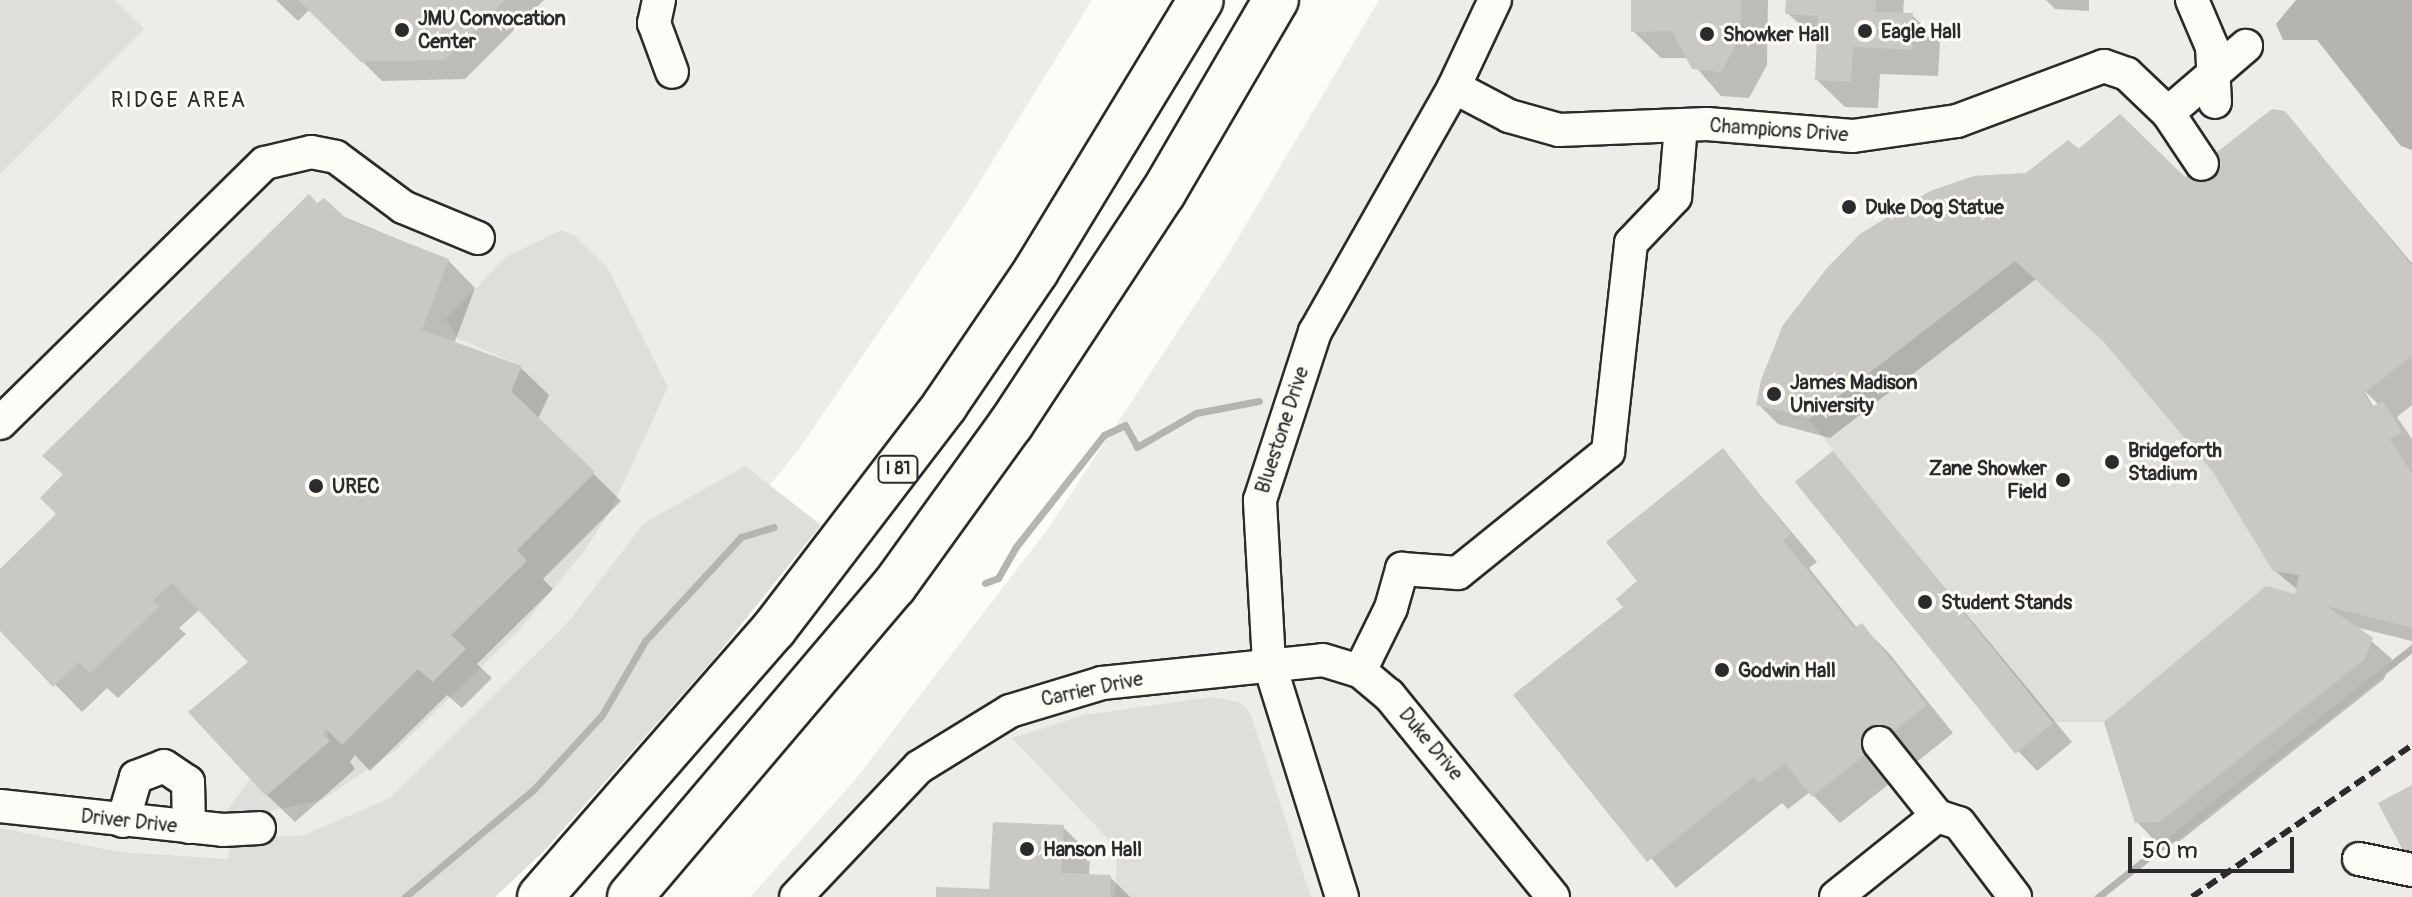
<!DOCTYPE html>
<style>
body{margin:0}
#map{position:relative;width:2412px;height:897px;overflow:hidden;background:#fdfcf7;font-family:Pangolin,sans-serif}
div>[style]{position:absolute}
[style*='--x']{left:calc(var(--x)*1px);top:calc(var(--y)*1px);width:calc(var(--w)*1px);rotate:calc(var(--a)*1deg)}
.built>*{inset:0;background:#edece8}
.green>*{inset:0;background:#dfdeda}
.water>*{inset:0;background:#b5b4b1}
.shadow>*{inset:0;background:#0003}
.stream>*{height:7px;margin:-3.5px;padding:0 3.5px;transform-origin:3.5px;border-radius:3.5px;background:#b5b4b1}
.building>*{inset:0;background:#c9c8c4;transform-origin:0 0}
.roads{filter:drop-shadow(2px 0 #2b2b2b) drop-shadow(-2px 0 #2b2b2b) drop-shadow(0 2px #2b2b2b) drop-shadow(0 -2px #2b2b2b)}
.minor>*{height:32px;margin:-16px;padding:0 16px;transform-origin:16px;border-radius:16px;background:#fdfcf7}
.highway>*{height:44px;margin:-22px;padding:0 22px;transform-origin:22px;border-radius:22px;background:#fdfcf7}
.rail>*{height:6px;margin-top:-3px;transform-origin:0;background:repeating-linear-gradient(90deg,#2b2b2b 0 12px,transparent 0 18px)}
.dots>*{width:22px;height:22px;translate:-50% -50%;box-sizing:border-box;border:4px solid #fdfcf7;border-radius:50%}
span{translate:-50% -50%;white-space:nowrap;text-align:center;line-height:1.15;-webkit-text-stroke:6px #fdfcf7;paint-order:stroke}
.shield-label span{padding:2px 6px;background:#fdfcf7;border:2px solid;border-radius:6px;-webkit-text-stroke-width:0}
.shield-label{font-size:18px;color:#2b2b2b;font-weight:700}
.poi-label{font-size:20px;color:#2b2b2b;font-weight:700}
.left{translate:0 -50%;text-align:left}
.right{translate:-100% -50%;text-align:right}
.street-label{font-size:20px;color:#2b2b2b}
.neighbourhood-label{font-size:22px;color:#2b2b2b;letter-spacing:2px}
.scale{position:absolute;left:2128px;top:837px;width:166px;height:36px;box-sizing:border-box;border:4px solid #2b2b2b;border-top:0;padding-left:10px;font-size:24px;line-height:28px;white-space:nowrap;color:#2b2b2b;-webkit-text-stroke:6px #fdfcf7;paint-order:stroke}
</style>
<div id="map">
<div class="built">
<div style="clip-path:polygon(0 0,1092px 0,966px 204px,797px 452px,590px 703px,406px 897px,0 897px)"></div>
<div style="clip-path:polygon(1379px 0,2412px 0,2412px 897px,750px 897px,855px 780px,1047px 530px,1226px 258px)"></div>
</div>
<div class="green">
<div style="clip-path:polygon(0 0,115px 0,144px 29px,0 174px)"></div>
<div style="clip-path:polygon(2120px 114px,2185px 177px,2372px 406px,2383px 401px,2402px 432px,2390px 439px,2412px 474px,2412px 628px,2332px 608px,2373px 638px,2365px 659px,2160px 822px,2135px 823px,2104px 722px,2054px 722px,2016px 753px,1795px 482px,1833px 450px,1809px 420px,1756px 405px,1784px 325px,1860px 234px,1930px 191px,1974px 176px,2026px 173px,2068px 140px,2079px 148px)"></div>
<div style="clip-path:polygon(561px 230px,574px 235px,607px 267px,668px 387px,611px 510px,583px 553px,520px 629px,396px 750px,322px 800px,231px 819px,225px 813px,250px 779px,266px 796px,329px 741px,327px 730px,342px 744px,418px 669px,433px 682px,465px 649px,451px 635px,526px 561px,517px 550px,595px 473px,511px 391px,522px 366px,457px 338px,446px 319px,506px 257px)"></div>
<div style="clip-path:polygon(745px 466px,821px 525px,712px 661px,544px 851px,495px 897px,0 897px,0 828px,119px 852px,228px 859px,230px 840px,304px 835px,390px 798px,570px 620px,644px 523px)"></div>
<div style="clip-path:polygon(1213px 697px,1241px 703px,1250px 713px,1311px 897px,1115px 897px,1117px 859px,1107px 838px,1012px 738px,1084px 715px)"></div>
</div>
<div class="water">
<div style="clip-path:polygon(2296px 0,2412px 0,2412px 150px,2401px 146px,2317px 40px,2283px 40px,2276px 24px)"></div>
</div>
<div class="shadow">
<div style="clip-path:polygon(276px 0,544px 0,465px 79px,382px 81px,310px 9px,298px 21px)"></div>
<div style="clip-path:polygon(1633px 0,1768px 0,1767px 65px,1749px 98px,1721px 96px,1688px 58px,1661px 58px,1633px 31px)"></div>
<div style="clip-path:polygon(1788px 0,1904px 0,1903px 15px,1912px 15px,1940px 43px,1938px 76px,1880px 74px,1878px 108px,1845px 107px,1817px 80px,1819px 41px,1787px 13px)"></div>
<div style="clip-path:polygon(2046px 0,2089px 0,2089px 11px,2055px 9px)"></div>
<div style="clip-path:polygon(evenodd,2284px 113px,2412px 263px,2412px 405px,2397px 417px,2412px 439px,2412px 641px,2355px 627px,2392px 659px,2384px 679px,2180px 841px,2156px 842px,2137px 822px,2298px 590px,2274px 570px,2214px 471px,2111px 347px,2036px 279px,1830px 438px,1778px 424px,1758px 404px,2027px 175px,2079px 151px,2185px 180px,2284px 113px,2364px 390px,2379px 405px,2374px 408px,2364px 390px)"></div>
<div style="clip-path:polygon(318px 206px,448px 260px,475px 288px,454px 344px,521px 368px,549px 395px,538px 419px,621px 501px,543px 579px,553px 589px,477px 664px,492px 678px,462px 708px,447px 695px,370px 771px,355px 755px,350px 762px,355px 769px,295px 822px,267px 795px,251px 663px,200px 609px,179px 628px,186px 634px,118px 698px,107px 688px,82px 712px,0 628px,0 572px,59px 514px,65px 476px,45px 456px)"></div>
<div style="clip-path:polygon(1723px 451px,1817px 562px,1809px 568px,1858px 629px,1862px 626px,1889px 653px,1953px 733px,1840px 823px,1810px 792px,1788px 809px,1782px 803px,1676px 888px,1516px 695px,1626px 607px)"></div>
<div style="clip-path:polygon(1833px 453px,2072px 742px,2037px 771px,2018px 751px)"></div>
<div style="clip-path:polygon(1063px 827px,1090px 854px,1089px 876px,1110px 877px,1130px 897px,938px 897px,991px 891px)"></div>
</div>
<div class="stream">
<div style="--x:985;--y:583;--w:14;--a:-21"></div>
<div style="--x:998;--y:578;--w:34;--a:-60"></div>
<div style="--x:1015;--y:548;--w:144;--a:-51.8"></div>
<div style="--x:1104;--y:435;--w:23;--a:-25"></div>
<div style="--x:1125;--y:425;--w:25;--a:61"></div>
<div style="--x:1137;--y:447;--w:68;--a:-30"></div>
<div style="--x:1196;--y:413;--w:64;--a:-10.8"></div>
<div style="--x:405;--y:897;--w:168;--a:-39.9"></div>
<div style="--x:534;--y:789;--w:100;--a:-47.4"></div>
<div style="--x:602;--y:715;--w:86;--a:-59.8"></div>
<div style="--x:645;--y:641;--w:142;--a:-47.3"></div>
<div style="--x:741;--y:537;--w:34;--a:-17"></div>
<div style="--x:2098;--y:897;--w:401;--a:-38.4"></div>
</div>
<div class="building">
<div style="clip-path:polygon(298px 0,505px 0,445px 60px,361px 62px)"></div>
<div style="clip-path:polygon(1631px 0,1741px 0,1741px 36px,1721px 72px,1692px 69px,1672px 31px,1631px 32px)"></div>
<div style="clip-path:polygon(1786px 0,1876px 0,1875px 12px,1913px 13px,1912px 50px,1853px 47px,1851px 82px,1815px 80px,1818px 16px,1785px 14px)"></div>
<div style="clip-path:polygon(2272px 109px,2285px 111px,2412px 266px,2412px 356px,2364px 393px,2372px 407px,2383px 401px,2402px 432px,2390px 439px,2412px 474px,2412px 628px,2329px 607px,2373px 638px,2365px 659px,2160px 822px,2135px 823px,2104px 722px,2266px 586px,2295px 594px,2299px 575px,2273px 571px,2213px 472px,2103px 341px,2015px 261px,1809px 419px,1756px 405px,1761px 380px,1783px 325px,1827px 268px,1860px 234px,1930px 191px,1974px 176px,2026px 173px,2068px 140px,2079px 149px,2120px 114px,2185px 177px)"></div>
<div style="clip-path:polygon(309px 194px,317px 203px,324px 198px,348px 220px,449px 259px,422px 330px,522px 366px,511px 391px,595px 472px,517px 550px,527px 561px,451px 635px,466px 649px,433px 682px,418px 669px,342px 745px,327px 730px,323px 734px,330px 741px,266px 796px,188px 712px,248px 662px,172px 583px,153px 600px,160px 606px,90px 673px,79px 662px,53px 687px,0 631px,0 569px,56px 514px,40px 498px,63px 474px,42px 456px)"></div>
<div style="clip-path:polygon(1723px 448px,1791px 534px,1783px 540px,1854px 628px,1862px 623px,1927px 705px,1812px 797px,1785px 763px,1759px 783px,1754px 777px,1647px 862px,1513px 695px,1623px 607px,1616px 599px,1637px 581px,1606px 542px)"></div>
<div style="left:1833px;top:451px;width:350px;height:49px;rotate:51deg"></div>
<div style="clip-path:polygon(2412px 785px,2412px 855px,2407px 858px,2378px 803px)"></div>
<div style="clip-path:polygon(993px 822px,1064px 825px,1061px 873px,1111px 875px,1110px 897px,936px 897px,936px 887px,989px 889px)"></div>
</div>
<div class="roads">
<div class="minor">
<div style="--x:659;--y:0;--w:24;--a:102"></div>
<div style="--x:654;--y:23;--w:52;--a:69.8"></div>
<div style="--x:2192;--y:0;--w:51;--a:66.9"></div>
<div style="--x:2212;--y:47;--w:55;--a:86.9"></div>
<div style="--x:1454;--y:87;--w:62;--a:27.8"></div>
<div style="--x:1509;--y:116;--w:52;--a:15.6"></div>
<div style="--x:1559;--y:130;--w:148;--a:-2.3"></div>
<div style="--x:1707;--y:124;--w:146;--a:4.7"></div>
<div style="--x:1853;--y:136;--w:105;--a:-8.2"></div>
<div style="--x:1957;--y:121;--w:157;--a:-20.5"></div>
<div style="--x:2104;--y:66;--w:24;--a:19"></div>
<div style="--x:2127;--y:74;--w:57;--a:43.6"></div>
<div style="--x:2168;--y:113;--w:61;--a:56.3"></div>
<div style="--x:2168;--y:113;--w:103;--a:-40.7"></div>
<div style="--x:0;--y:423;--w:371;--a:-44.5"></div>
<div style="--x:265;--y:163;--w:47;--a:-13.4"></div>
<div style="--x:311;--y:152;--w:25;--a:11"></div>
<div style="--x:336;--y:157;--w:84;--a:36.7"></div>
<div style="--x:403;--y:207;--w:81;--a:22.5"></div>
<div style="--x:1360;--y:671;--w:70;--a:-63.8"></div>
<div style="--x:1391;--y:608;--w:41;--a:-74.2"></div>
<div style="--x:1402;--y:569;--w:56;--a:4.1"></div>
<div style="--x:1458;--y:573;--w:193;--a:-38.9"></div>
<div style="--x:1608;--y:452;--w:210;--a:-83.7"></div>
<div style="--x:1631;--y:243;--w:64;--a:-46.3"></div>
<div style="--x:1675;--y:197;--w:72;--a:-85.2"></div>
<div style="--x:1879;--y:743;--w:93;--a:51.5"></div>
<div style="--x:0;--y:806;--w:224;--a:6.1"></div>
<div style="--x:223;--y:830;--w:36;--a:-3"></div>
<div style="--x:123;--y:821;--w:46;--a:-73.5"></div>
<div style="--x:136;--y:777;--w:30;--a:-21"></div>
<div style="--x:164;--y:766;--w:29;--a:34"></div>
<div style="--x:188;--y:782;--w:45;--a:88.7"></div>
<div style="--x:2359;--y:859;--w:54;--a:11.7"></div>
<div style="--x:796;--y:897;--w:179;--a:-46.6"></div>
<div style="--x:919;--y:767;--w:107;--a:-31.6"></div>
<div style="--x:1010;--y:711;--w:96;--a:-16.9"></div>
<div style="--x:1102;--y:683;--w:222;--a:-5.9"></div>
<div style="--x:1323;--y:660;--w:39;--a:17"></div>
<div style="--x:1360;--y:671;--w:38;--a:40"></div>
<div style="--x:1389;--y:695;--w:260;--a:50.9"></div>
<div style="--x:1342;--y:897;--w:245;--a:-107.3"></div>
<div style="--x:1269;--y:663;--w:163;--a:-93.2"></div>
<div style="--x:1260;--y:500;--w:177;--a:-71.9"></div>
<div style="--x:1315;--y:332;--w:282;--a:-60.4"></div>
<div style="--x:1454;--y:87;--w:96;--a:-64.8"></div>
<div style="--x:1836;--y:897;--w:129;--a:-38.7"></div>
<div style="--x:1937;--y:816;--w:23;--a:18"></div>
<div style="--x:1959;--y:823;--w:93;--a:52.9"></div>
</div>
<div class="highway">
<div style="--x:540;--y:897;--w:356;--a:-48.9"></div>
<div style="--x:774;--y:629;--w:282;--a:-52.6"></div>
<div style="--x:945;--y:405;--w:162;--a:-55.8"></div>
<div style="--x:1036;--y:271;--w:317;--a:-58.7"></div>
<div style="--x:630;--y:897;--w:408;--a:-49.7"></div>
<div style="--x:894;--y:586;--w:200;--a:-54.2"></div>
<div style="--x:1011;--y:424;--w:277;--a:-56.7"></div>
<div style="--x:1163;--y:193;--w:224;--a:-59.7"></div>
</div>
</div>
<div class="rail">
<div style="--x:2192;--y:897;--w:267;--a:-34.6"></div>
</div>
<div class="dots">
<div style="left:402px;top:30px;background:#2b2b2b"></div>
<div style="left:1865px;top:31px;background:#2b2b2b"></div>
<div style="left:1707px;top:34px;background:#2b2b2b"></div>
<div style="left:1849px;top:207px;background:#2b2b2b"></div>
<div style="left:1774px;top:394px;background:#2b2b2b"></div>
<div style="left:2112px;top:462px;background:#2b2b2b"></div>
<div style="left:2063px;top:480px;background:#2b2b2b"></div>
<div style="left:316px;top:486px;background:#2b2b2b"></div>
<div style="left:1925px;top:602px;background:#2b2b2b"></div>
<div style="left:1722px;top:670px;background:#2b2b2b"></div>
<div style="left:1027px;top:849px;background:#2b2b2b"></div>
</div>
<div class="shield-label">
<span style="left:898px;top:469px">I 81</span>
</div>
<div class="poi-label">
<span class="left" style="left:418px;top:30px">JMU Convocation<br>Center</span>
<span class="left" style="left:1881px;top:31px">Eagle Hall</span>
<span class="left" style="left:1723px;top:34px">Showker Hall</span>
<span class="left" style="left:1865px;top:207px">Duke Dog Statue</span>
<span class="left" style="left:1790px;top:394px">James Madison<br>University</span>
<span class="left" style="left:2128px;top:462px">Bridgeforth<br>Stadium</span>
<span class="right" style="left:2047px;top:480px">Zane Showker<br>Field</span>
<span class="left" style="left:332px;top:486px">UREC</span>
<span class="left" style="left:1941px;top:602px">Student Stands</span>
<span class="left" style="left:1738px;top:670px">Godwin Hall</span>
<span class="left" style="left:1043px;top:849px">Hanson Hall</span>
</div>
<div class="street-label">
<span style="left:1779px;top:130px;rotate:4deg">Champions Drive</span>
<span style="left:1282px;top:430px;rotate:-72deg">Bluestone Drive</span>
<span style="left:1092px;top:689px;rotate:-12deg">Carrier Drive</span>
<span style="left:1431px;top:744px;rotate:50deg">Duke Drive</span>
<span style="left:129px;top:821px;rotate:6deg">Driver Drive</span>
</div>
<div class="neighbourhood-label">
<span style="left:179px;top:101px">RIDGE AREA</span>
</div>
<div class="scale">50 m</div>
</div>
